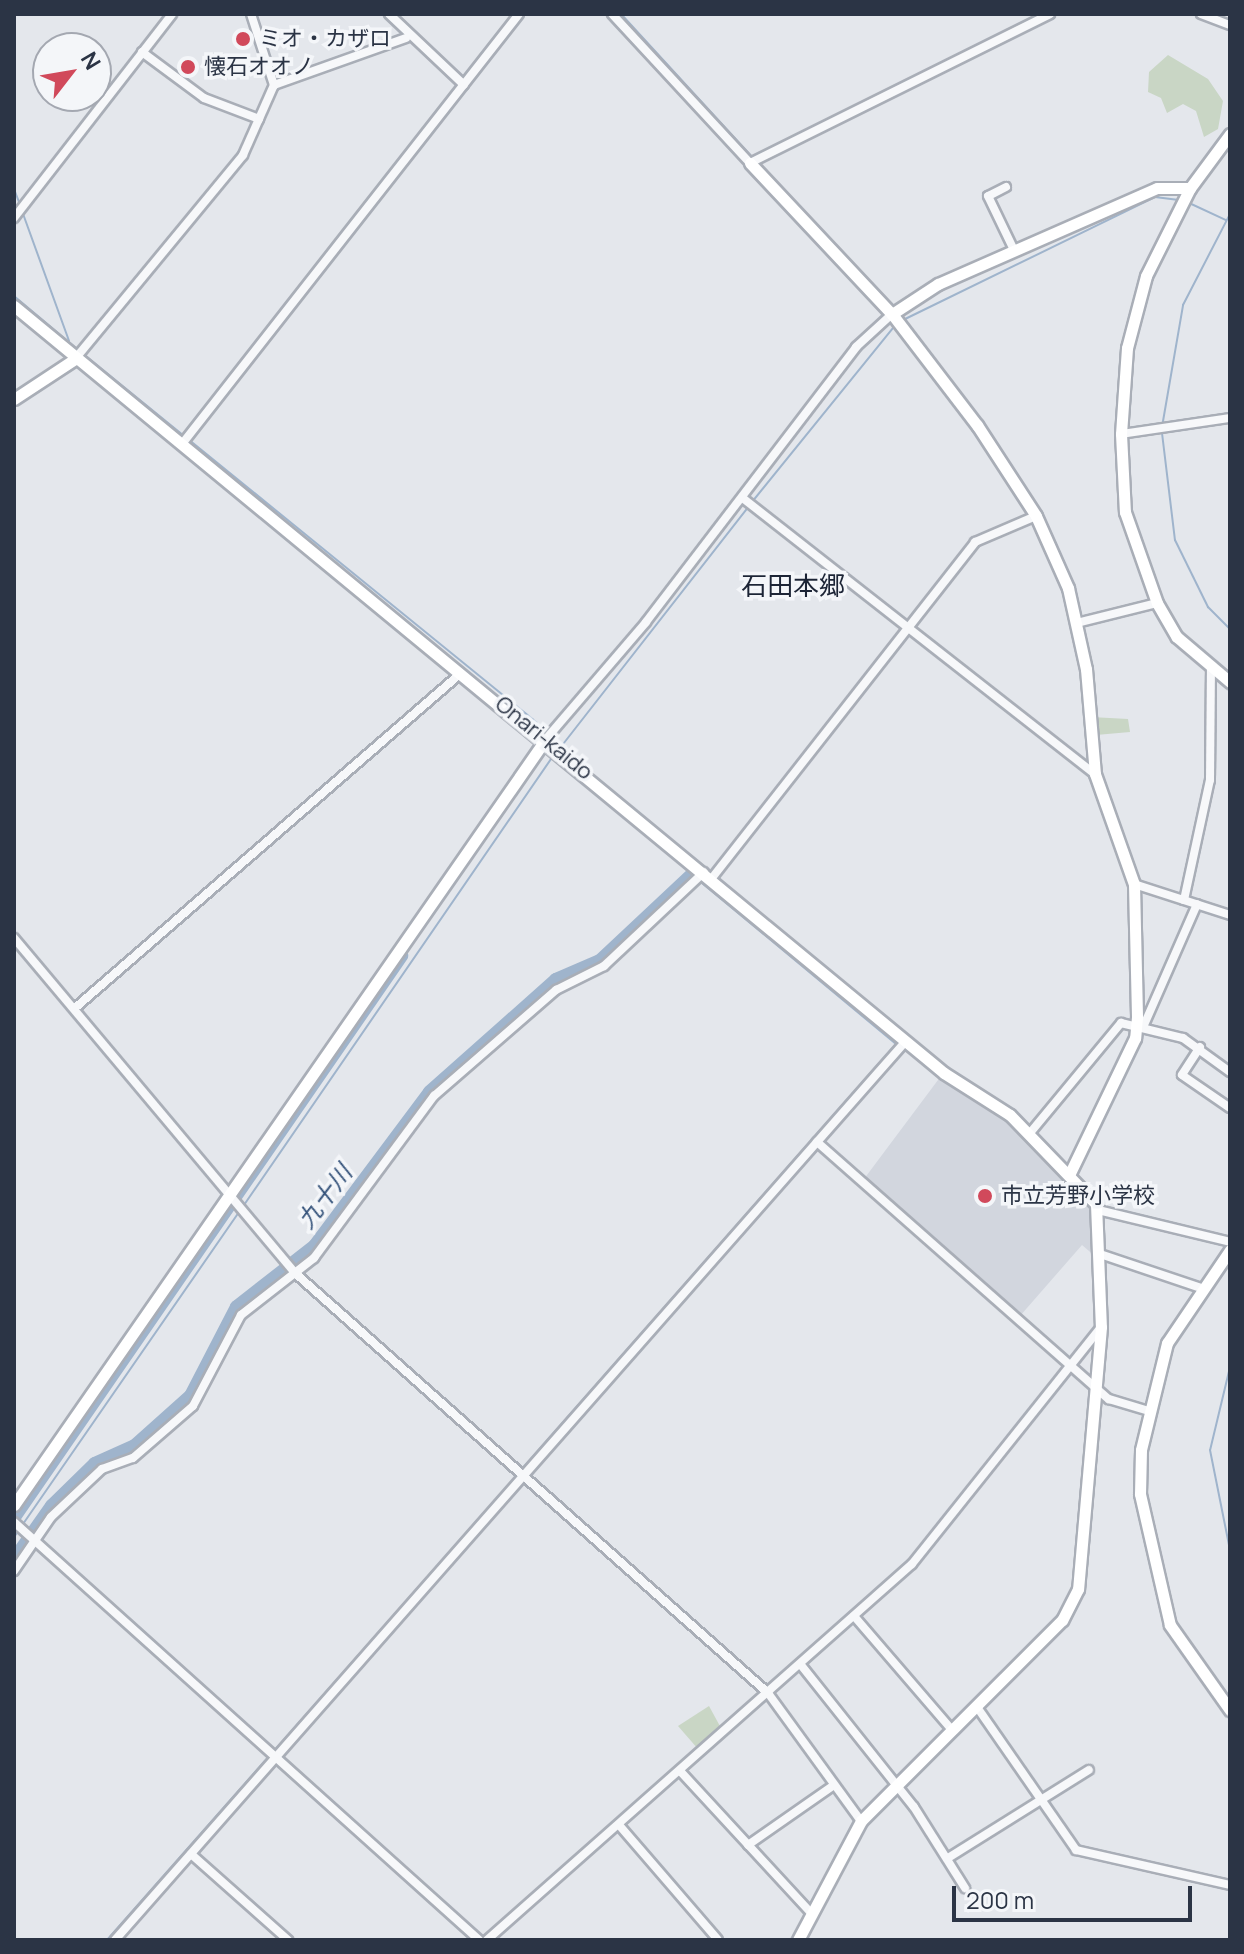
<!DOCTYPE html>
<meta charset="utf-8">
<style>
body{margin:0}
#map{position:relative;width:1244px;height:1954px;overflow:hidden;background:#e4e7ec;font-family:Manrope,"Noto Sans JP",sans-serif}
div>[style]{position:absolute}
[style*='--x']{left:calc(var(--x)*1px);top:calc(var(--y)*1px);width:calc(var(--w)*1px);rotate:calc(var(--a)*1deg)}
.built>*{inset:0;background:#d2d6de}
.green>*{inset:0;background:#c9d6c5}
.stream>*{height:2px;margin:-1px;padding:0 1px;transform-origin:1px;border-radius:1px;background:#9fb4cc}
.river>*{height:14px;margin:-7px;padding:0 7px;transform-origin:7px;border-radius:7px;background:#9fb4cc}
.roads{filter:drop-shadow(2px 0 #a9aeb7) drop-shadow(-2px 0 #a9aeb7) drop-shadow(0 2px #a9aeb7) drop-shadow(0 -2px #a9aeb7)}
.street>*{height:8px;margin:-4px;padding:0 4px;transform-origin:4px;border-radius:4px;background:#f7f8fa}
.secondary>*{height:11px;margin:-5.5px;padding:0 5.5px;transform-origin:5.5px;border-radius:5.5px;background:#fff}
.dots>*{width:22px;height:22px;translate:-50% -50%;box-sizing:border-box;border:4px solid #f4f6f9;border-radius:50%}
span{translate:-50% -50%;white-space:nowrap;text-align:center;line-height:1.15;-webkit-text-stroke:7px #f4f6f9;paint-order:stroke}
.poi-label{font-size:22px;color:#2b3445}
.left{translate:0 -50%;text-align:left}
.street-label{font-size:22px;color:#2b3445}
.water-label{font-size:24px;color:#34527a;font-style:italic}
.quarter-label{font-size:26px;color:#1d2536}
.frame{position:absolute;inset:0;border:16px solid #2b3445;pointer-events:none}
.north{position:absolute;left:32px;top:32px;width:80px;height:80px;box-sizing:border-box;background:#f4f6f9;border:2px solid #a4a8b1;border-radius:50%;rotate:59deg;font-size:22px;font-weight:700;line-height:32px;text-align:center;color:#2b3445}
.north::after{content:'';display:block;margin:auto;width:28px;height:36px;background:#d1495b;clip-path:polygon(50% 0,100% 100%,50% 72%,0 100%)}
.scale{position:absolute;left:952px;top:1886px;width:240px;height:36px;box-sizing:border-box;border:4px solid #2b3445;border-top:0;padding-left:10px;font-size:24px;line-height:28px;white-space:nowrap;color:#2b3445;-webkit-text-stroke:6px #f4f6f9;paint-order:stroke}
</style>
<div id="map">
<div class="built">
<div style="clip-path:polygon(941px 1076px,1009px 1121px,1093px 1210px,1096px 1257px,1082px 1245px,1020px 1316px,864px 1179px)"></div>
</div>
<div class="green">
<div style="clip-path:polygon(1168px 55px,1208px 79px,1223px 101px,1218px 129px,1204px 137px,1196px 111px,1183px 104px,1167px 113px,1161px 98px,1148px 92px,1149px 72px)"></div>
<div style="clip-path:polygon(1091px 717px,1128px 719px,1130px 732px,1096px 735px)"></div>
<div style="clip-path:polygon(709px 1706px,721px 1728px,698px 1749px,678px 1726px)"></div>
</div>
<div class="stream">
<div style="--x:621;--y:14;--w:197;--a:47.5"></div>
<div style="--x:14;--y:189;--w:17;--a:69"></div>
<div style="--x:1187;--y:202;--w:43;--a:24.8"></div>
<div style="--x:22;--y:211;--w:138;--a:70.1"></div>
<div style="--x:14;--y:296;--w:82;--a:40.1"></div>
<div style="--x:901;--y:321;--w:283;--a:-26"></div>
<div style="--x:1155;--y:197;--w:26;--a:7"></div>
<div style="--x:82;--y:353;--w:130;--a:39.1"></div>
<div style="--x:1162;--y:427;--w:124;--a:-80.2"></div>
<div style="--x:1183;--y:305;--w:102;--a:-62.7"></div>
<div style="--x:1162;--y:433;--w:108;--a:83.1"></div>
<div style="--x:1175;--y:540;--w:75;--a:63.8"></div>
<div style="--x:1208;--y:607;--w:31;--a:45"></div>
<div style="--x:188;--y:439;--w:449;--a:39.1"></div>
<div style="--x:536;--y:722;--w:13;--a:72"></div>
<div style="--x:752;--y:502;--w:229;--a:-51"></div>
<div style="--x:560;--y:748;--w:306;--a:-52"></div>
<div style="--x:661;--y:847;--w:45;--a:41.4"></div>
<div style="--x:244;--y:1205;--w:545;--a:-55.46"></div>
<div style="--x:1230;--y:1367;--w:85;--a:103.5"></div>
<div style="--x:1210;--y:1450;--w:102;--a:78.7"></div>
<div style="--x:522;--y:1469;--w:566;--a:-48.65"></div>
<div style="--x:896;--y:1044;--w:255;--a:-140.3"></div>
<div style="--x:23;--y:1524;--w:381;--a:-55.3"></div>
<div style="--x:14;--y:1537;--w:9;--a:-54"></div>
<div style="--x:274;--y:1751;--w:369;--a:-48.6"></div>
<div style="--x:107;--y:1940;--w:245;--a:-48.6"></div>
</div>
<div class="river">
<div style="--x:14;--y:1517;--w:682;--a:-55.4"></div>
<div style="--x:14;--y:1560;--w:66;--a:-54.9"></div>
<div style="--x:52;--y:1506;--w:60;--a:-44.3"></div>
<div style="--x:95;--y:1464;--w:44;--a:-24.2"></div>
<div style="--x:135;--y:1446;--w:75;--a:-41.8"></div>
<div style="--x:191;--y:1396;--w:100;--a:-62.7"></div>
<div style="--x:237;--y:1307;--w:99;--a:-38"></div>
<div style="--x:315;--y:1246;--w:192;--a:-53.2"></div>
<div style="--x:430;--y:1092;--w:169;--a:-41.6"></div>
<div style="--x:556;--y:980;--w:48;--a:-23.4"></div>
<div style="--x:600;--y:961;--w:126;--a:-43.1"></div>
</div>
<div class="roads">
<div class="street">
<div style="--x:251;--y:14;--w:75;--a:72.1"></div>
<div style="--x:389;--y:14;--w:103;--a:43.4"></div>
<div style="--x:612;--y:14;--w:203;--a:47.2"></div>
<div style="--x:750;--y:163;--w:335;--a:-26.4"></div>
<div style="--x:1201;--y:14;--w:31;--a:21"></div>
<div style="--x:142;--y:52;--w:77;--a:36.6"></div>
<div style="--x:204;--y:98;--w:59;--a:20.9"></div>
<div style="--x:1006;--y:187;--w:20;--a:153"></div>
<div style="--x:988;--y:196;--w:62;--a:64.3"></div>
<div style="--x:14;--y:218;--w:258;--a:-52.2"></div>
<div style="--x:75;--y:359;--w:264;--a:-50.5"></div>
<div style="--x:243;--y:155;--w:77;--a:-66.1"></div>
<div style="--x:274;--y:85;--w:140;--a:-19.6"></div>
<div style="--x:1121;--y:434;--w:110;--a:-8.4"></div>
<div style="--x:182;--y:444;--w:546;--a:-51.91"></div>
<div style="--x:744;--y:499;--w:446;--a:38.1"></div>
<div style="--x:1077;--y:623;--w:82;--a:-14"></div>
<div style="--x:545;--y:740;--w:155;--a:-49.4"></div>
<div style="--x:646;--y:622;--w:346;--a:-52.6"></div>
<div style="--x:856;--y:347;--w:49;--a:-42.5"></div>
<div style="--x:712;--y:878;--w:427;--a:-51.9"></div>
<div style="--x:975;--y:542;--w:66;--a:-23.1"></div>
<div style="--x:1134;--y:884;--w:101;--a:17.9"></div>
<div style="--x:1184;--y:900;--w:123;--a:-77.8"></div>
<div style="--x:1210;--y:780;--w:111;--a:-89.5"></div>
<div style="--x:14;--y:938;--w:437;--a:50"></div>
<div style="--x:295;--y:1273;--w:633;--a:41.6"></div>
<div style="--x:768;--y:1693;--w:158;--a:54"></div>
<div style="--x:75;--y:1008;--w:511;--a:-40.95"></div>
<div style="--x:1144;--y:1025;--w:132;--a:-66.3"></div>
<div style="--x:1200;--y:1047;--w:33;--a:123"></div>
<div style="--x:1182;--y:1075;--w:58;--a:34.5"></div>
<div style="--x:1030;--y:1133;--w:143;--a:-50.4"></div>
<div style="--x:1121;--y:1023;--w:64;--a:13.6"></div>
<div style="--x:1183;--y:1038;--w:58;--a:35.9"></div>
<div style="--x:817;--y:1142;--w:389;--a:41.4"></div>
<div style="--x:1109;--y:1399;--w:42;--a:16.7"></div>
<div style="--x:1098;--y:1210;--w:136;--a:13.6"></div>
<div style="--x:1103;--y:1255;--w:107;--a:18.6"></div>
<div style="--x:14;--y:1522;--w:625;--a:41.95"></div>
<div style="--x:14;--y:1571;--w:65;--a:-55.6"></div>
<div style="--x:51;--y:1517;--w:70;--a:-43.3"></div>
<div style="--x:102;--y:1469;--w:33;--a:-20"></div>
<div style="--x:133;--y:1458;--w:79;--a:-40.9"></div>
<div style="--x:193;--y:1406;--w:103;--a:-62.2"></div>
<div style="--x:241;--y:1315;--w:93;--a:-38"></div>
<div style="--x:314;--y:1258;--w:202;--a:-53.5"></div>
<div style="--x:434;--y:1096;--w:162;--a:-41"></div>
<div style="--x:556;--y:990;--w:54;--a:-26.6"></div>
<div style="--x:604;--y:966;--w:137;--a:-43.2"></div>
<div style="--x:854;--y:1616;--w:152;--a:49.3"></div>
<div style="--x:801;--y:1665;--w:181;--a:51.5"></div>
<div style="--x:914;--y:1807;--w:96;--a:57.8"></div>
<div style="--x:977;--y:1707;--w:174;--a:55.3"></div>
<div style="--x:1076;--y:1850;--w:158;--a:12.8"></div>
<div style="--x:681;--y:1772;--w:192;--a:47.3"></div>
<div style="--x:620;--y:1826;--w:150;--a:49.3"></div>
<div style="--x:748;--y:1845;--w:101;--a:-34.9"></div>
<div style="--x:191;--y:1854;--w:130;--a:41.6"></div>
<div style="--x:948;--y:1858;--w:166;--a:-32"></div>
<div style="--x:115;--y:1940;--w:1197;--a:-48.66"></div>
<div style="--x:487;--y:1940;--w:567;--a:-41.5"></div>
<div style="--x:912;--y:1564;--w:303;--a:-51.4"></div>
</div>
<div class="secondary">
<div style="--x:1230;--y:134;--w:67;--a:126.5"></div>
<div style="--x:1190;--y:188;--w:98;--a:116.6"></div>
<div style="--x:1146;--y:276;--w:74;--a:104.8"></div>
<div style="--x:1127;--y:348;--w:86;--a:94"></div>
<div style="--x:1121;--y:434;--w:78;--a:87.1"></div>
<div style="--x:1125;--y:512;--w:96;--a:70.6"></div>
<div style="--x:1157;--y:603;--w:39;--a:60"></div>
<div style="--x:1177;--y:637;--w:70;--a:40.3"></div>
<div style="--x:750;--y:163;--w:207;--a:46.8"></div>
<div style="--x:892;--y:314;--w:140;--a:52.6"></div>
<div style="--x:977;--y:425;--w:108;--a:57"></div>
<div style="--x:1036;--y:516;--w:79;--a:66"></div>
<div style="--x:1068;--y:588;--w:83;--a:77.5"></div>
<div style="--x:1086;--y:669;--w:105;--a:85.1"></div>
<div style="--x:1095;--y:774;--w:117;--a:70.5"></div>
<div style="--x:1134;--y:884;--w:133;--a:88.7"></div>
<div style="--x:1137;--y:1017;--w:21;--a:95"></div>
<div style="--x:1135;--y:1038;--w:150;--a:115.7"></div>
<div style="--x:14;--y:306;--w:1205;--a:39.51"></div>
<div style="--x:944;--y:1073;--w:78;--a:32.5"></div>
<div style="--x:1010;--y:1115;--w:124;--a:46"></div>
<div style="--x:1096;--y:1204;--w:123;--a:87.7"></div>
<div style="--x:1101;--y:1327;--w:263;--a:95"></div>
<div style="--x:1078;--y:1589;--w:35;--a:117"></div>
<div style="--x:1062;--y:1620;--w:284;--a:135"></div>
<div style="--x:861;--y:1821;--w:135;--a:117.9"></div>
<div style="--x:892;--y:314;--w:55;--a:-33.1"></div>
<div style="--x:938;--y:284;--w:239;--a:-23.7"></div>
<div style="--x:1157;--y:188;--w:33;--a:0"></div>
<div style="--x:14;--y:399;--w:73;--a:-33.3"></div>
<div style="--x:1230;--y:1250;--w:112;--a:124.1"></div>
<div style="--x:1167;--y:1343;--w:110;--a:103.7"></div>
<div style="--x:1141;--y:1450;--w:44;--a:91.3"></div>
<div style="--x:1140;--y:1494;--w:134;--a:77.1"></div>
<div style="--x:1170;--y:1625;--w:104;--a:54.8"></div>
<div style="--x:14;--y:1505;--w:931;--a:-55.23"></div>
</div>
</div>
<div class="dots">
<div style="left:243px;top:39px;background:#d1495b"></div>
<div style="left:188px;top:67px;background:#d1495b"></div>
<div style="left:985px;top:1196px;background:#d1495b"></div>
</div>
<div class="poi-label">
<span class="left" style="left:259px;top:39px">ミオ・カザロ</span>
<span class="left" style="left:204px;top:67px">懐石オオノ</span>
<span class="left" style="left:1001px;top:1196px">市立芳野小学校</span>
</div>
<div class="street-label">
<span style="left:544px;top:738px;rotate:39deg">Onari-kaido</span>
</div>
<div class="water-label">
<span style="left:324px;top:1196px;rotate:-53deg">九十川</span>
</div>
<div class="quarter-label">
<span style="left:793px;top:586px">石田本郷</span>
</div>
<div class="frame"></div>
<div class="north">N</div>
<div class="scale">200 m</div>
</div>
